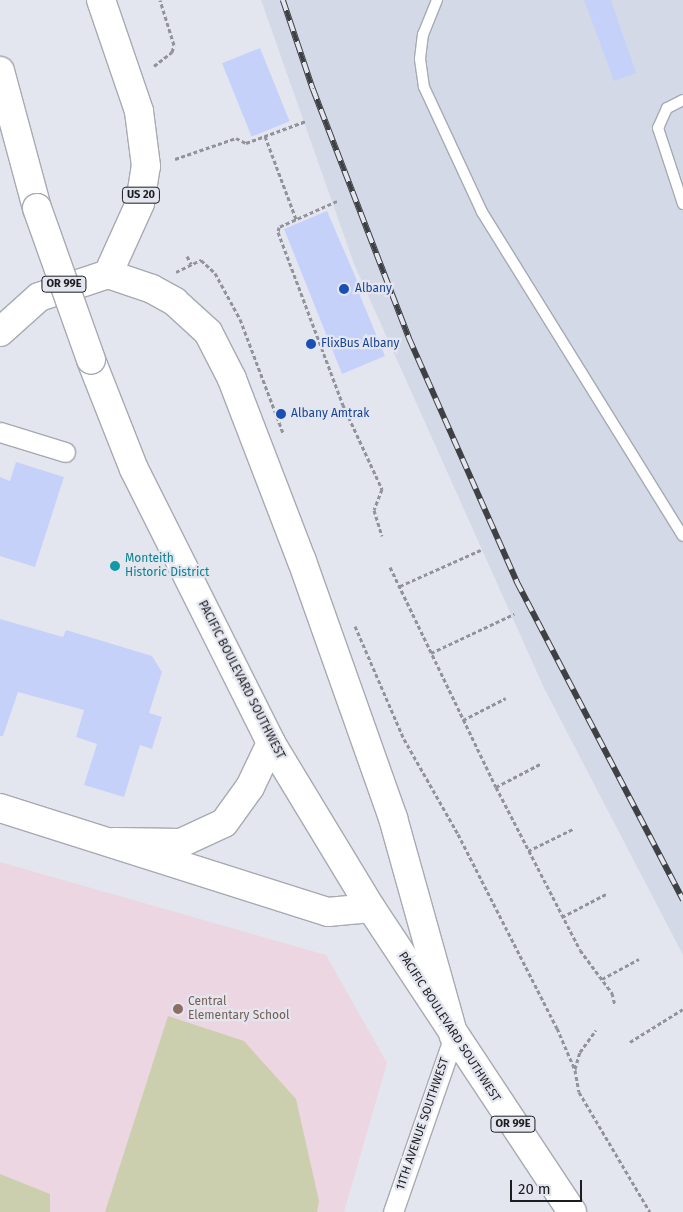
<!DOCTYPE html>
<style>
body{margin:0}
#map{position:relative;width:683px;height:1212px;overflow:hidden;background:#e4e6ef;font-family:"Fira Sans",sans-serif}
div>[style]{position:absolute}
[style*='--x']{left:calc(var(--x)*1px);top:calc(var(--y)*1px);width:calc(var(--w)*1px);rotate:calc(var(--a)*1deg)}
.built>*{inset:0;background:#d4d9e8}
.education>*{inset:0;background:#ecd6e2}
.green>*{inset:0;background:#cbcfae}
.building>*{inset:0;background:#c6d1fa;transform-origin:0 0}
.path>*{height:3px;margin-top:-1.5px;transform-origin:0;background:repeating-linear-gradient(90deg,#92939a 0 4px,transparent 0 6.5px)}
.roads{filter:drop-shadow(1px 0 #a7aab2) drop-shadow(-1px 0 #a7aab2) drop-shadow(0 1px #a7aab2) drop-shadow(0 -1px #a7aab2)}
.service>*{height:10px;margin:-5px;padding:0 5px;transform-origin:5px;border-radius:5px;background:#fff}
.minor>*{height:19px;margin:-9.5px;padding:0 9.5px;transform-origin:9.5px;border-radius:9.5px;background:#fff}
.primary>*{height:28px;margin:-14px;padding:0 14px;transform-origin:14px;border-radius:14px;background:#fff}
.trunk>*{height:28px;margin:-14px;padding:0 14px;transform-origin:14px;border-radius:14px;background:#fff}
.rail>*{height:5.5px;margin-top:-2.75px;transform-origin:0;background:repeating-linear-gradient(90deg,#e4e6ef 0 11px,#3f4044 0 22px);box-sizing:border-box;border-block:1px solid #3f4044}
.bridges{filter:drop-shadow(1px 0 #a7aab2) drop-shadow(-1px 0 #a7aab2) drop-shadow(0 1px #a7aab2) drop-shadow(0 -1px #a7aab2)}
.trunk-bridge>*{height:28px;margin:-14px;padding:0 14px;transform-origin:14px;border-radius:14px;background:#fff}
.dots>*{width:14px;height:14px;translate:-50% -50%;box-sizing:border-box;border:2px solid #e4e6ef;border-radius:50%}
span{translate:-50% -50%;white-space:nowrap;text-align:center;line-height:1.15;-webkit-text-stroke:4.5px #e4e6ef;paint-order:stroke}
.shield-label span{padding:1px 4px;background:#e4e6ef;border:1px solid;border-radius:4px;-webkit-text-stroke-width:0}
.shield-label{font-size:11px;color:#1c1d20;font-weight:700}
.transit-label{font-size:12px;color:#164399}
.left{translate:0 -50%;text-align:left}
.culture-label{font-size:12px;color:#0d838f}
.street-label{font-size:12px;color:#1c1d20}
.education-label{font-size:12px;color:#785e54}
.scale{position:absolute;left:510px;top:1180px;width:72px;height:22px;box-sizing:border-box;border:2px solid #1c1d20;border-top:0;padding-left:6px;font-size:15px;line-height:18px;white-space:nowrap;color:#1c1d20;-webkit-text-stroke:4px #e4e6ef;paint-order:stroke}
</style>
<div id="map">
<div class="built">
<div style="clip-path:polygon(261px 0,683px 0,683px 955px,544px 688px,354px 264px)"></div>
</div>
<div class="education">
<div style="clip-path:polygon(0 862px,326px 955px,387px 1063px,344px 1212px,0 1212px)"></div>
</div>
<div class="green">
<div style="clip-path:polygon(168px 1016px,244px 1041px,296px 1099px,319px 1201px,317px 1212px,105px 1212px)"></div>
<div style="clip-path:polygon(0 1174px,50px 1194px,50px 1212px,0 1212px)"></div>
</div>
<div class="building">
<div style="clip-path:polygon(584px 0,611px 0,636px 73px,614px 81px)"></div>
<div style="left:260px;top:48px;width:79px;height:41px;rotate:68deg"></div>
<div style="clip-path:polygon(327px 211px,362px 292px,359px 293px,385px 356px,342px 374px,284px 229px)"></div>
<div style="clip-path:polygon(16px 462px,64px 477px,35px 567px,0 556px,0 477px,10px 481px)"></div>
<div style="clip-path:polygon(0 619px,63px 637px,66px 630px,152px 656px,162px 672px,149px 713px,162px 717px,152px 749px,140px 745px,124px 797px,84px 785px,97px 744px,76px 737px,84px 710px,18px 692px,3px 736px,0 736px)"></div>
</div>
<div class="path">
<div style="--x:154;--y:66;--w:23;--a:-38"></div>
<div style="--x:172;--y:52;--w:7;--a:-74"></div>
<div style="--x:174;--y:45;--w:47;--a:-107.3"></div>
<div style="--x:265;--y:136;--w:89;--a:69.5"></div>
<div style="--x:175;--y:159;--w:65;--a:-19"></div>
<div style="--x:236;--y:138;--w:11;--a:27"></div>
<div style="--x:246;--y:143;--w:64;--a:-20.1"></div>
<div style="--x:337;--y:201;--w:64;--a:155.9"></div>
<div style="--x:279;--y:227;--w:5;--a:101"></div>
<div style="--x:278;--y:232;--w:185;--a:69.4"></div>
<div style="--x:343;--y:405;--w:93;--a:65.1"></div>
<div style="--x:382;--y:489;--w:22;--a:111"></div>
<div style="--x:374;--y:510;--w:27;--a:73"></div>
<div style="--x:187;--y:256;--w:9;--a:63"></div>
<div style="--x:176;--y:272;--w:28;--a:-26"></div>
<div style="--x:201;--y:260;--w:19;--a:43"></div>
<div style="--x:215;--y:273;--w:52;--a:61.5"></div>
<div style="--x:240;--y:319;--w:122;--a:69.3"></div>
<div style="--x:390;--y:567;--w:244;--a:64.3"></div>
<div style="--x:496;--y:787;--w:183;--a:62.7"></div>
<div style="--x:580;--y:950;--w:54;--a:53.3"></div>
<div style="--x:612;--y:993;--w:12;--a:76"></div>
<div style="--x:400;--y:586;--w:91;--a:-24"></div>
<div style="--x:355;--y:626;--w:123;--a:66.6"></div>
<div style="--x:404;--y:739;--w:109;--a:60.4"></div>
<div style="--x:458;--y:834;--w:218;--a:63"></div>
<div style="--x:557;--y:1028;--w:46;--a:66.8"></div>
<div style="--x:575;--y:1070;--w:22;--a:80"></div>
<div style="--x:579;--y:1092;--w:139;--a:59.4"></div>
<div style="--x:431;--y:653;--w:92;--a:-25.2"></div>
<div style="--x:463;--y:720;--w:48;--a:-27.1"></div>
<div style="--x:496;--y:787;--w:50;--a:-27.6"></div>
<div style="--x:528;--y:851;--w:50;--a:-26.1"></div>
<div style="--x:562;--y:917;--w:50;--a:-27.6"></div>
<div style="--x:602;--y:979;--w:42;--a:-28.4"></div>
<div style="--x:630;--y:1042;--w:62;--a:-31.9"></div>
<div style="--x:575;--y:1069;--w:18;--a:-74"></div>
<div style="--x:580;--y:1052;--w:27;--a:-54"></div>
</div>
<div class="roads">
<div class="service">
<div style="--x:437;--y:0;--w:37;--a:112"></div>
<div style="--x:423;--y:34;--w:25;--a:97"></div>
<div style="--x:420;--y:59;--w:28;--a:82"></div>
<div style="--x:424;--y:87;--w:138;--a:65.1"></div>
<div style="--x:482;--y:212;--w:381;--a:58.2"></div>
<div style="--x:683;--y:100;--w:18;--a:153"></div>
<div style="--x:667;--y:108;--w:22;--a:114"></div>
<div style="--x:658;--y:128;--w:80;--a:71.8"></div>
</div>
<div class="minor">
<div style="--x:0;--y:432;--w:68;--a:17.1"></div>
<div style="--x:393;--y:1212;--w:186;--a:-70.9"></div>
</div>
<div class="primary">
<div style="--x:271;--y:743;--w:193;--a:58.8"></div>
<div style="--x:371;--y:908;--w:364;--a:56.5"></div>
</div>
<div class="trunk">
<div style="--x:0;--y:71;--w:142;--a:74.9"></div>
<div style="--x:108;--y:274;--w:46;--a:18.8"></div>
<div style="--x:152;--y:289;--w:26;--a:29"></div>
<div style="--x:175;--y:302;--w:45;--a:42.3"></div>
<div style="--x:208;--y:332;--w:53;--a:62.9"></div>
<div style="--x:232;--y:379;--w:195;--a:69"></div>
<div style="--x:302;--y:561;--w:273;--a:70.5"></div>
<div style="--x:393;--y:818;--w:226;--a:74.4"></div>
<div style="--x:0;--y:332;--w:52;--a:-41.9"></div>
<div style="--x:39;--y:297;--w:73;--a:-18.4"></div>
<div style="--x:108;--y:274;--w:78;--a:-65.7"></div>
<div style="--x:140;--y:203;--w:37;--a:-81"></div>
<div style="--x:146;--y:166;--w:55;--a:-97.3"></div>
<div style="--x:139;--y:111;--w:117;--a:-108.9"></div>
<div style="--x:91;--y:360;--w:117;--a:68.5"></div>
<div style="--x:134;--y:469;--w:306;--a:63.4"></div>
<div style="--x:271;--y:743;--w:49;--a:115.5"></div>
<div style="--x:250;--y:787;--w:44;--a:125.8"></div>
<div style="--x:224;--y:823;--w:47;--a:155.1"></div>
<div style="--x:181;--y:843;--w:67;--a:-179.1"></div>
<div style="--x:0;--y:808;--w:344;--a:17.6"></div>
<div style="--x:328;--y:912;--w:43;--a:-5.3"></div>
</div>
</div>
<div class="rail">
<div style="--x:283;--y:0;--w:94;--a:71.4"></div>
<div style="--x:313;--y:89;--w:267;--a:68.9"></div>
<div style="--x:409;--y:338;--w:267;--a:66.1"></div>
<div style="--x:517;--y:582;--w:359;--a:62.4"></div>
</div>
<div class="bridges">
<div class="trunk-bridge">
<div style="--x:37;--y:208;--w:161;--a:70.4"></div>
</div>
</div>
<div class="dots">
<div style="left:344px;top:289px;background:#1a4fb4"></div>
<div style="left:311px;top:344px;background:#1a4fb4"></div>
<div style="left:281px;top:414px;background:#1a4fb4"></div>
<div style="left:115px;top:566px;background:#0f9aa8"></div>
<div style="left:178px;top:1009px;background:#8d6e63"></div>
</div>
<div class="shield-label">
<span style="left:141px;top:195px">US 20</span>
<span style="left:64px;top:284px">OR 99E</span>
<span style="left:513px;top:1124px">OR 99E</span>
</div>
<div class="transit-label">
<span class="left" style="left:355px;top:289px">Albany</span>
<span class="left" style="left:321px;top:344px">FlixBus Albany</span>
<span class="left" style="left:291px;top:414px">Albany Amtrak</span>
</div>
<div class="culture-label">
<span class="left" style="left:125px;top:566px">Monteith<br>Historic District</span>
</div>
<div class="street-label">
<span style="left:241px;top:680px;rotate:63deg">PACIFIC BOULEVARD SOUTHWEST</span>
<span style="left:449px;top:1027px;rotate:57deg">PACIFIC BOULEVARD SOUTHWEST</span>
<span style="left:423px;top:1124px;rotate:-71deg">11TH AVENUE SOUTHWEST</span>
</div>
<div class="education-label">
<span class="left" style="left:188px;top:1009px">Central<br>Elementary School</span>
</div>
<div class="scale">20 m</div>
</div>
